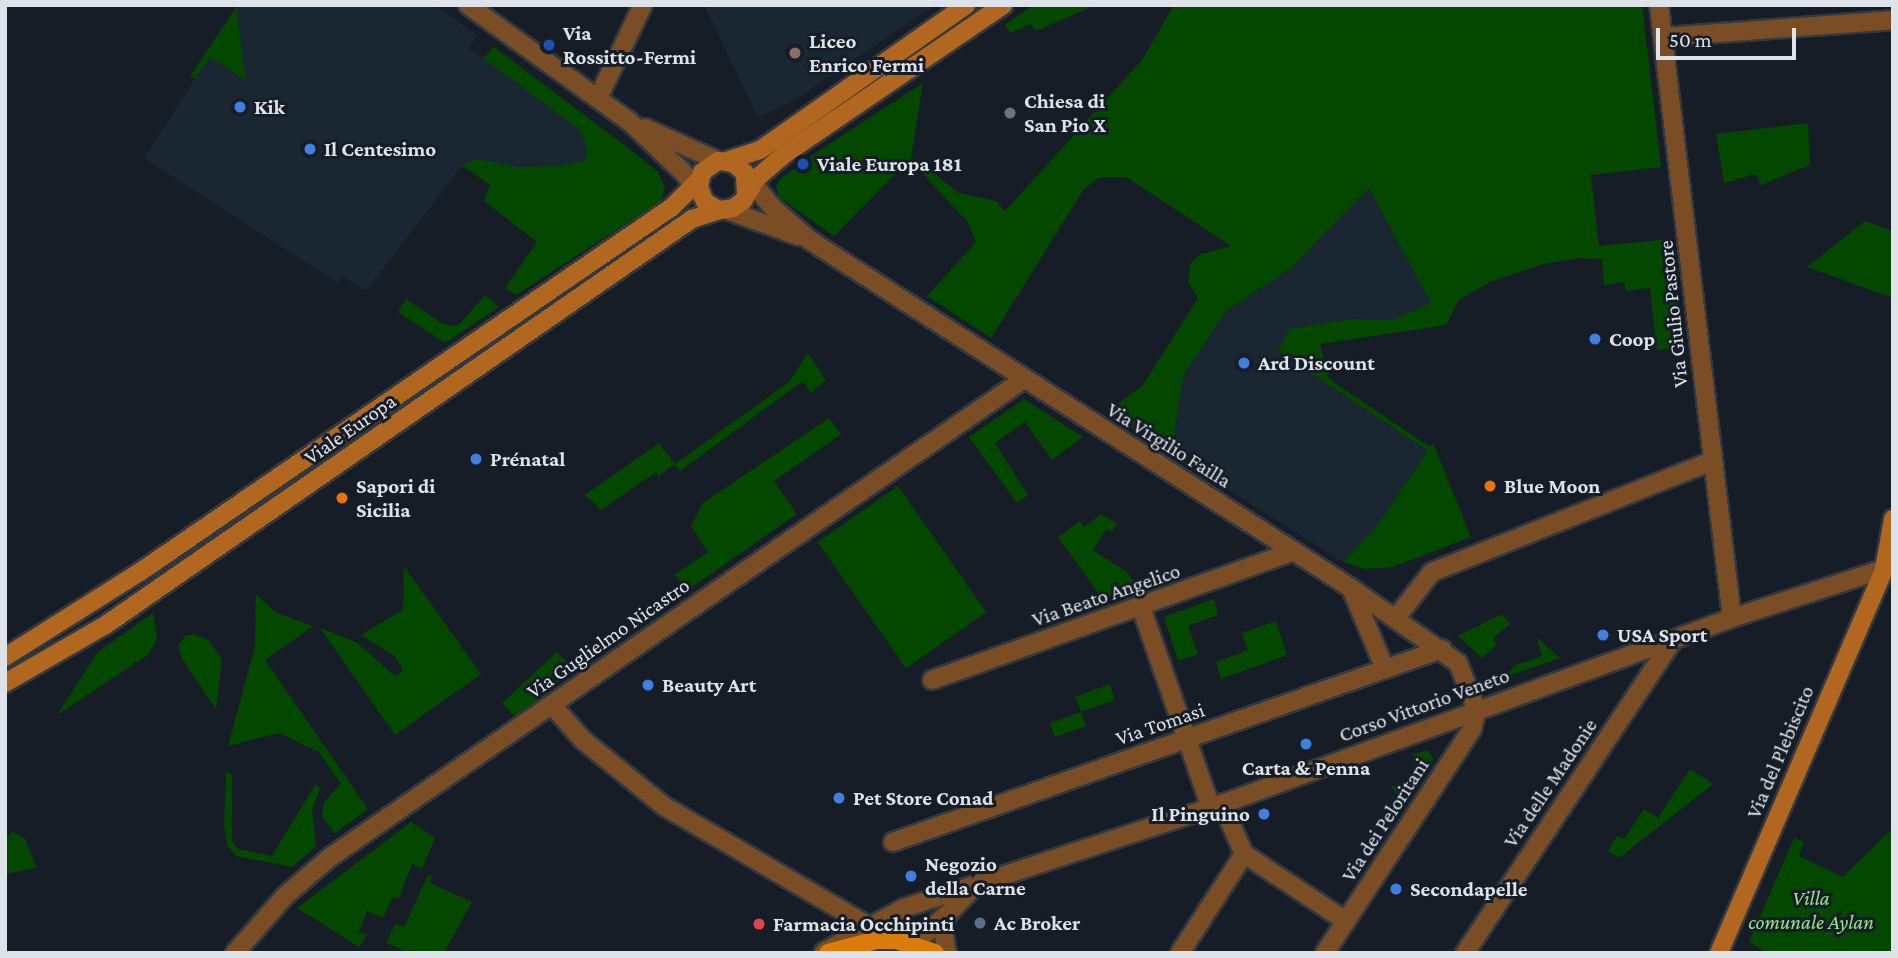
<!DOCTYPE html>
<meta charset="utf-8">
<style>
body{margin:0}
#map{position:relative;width:1898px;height:958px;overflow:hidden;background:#161d26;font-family:"Crimson Pro",serif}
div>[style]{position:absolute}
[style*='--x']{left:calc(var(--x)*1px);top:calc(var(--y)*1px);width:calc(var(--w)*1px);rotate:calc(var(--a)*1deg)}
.built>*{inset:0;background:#1b2633}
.green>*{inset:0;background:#044800;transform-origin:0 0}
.roads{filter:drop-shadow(2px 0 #323941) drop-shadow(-2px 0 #323941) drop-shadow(0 2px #323941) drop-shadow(0 -2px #323941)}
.street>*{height:18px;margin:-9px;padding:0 9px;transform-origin:9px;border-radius:9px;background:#7b4d25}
.secondary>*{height:18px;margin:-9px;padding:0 9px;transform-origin:9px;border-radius:9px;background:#b1671f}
.primary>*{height:18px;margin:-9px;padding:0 9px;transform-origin:9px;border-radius:9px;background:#db7b0c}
.dots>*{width:19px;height:19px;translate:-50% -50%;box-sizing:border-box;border:4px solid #161d26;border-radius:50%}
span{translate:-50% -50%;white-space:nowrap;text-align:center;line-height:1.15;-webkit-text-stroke:6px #161d26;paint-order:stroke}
.poi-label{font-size:21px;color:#dde3e9;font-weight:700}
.left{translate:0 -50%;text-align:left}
.right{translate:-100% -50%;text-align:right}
.street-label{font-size:21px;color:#dde3e9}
.park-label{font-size:21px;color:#92e786;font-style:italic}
.frame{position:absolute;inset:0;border:7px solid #dde3e9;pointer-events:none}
.scale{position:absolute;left:1656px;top:28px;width:140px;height:32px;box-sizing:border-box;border:4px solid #dde3e9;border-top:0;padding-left:9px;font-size:21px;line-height:24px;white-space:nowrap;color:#dde3e9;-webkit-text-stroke:5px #161d26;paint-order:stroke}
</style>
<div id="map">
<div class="built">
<div style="clip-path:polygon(237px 5px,435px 5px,477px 35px,468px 48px,483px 58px,494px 47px,623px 144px,585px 248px,462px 166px,366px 291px,343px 276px,338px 283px,144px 158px,195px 79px,190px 76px)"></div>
<div style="clip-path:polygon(704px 5px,935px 5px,793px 101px,758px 117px)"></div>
<div style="clip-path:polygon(1369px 187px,1432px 303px,1392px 320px,1350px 319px,1291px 329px,1278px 350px,1428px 451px,1375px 528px,1343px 562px,1220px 484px,1225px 474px,1191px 451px,1184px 461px,1172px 453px,1183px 376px,1226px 311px,1291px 268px)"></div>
</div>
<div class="green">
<div style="clip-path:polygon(1033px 5px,1096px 5px,1036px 31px,1031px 24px,1010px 33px,1005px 25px)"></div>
<div style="clip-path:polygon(1174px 5px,1642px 5px,1661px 167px,1591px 175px,1599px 246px,1670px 239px,1683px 347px,1657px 350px,1650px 288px,1626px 291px,1624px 282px,1604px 285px,1602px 259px,1580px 258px,1543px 264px,1490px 282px,1459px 300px,1446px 325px,1320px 344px,1329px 379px,1430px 447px,1433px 443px,1471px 537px,1393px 567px,1365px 569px,1343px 562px,1375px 528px,1428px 451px,1278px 351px,1290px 329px,1350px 319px,1392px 320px,1431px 303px,1369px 188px,1291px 268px,1226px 311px,1183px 376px,1172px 453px,1107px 412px,1143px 385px,1198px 298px,1188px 282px,1190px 264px,1199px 255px,1231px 246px,1126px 177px,1099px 178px,1084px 189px,991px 338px,927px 296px,976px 242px,967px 221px,921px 172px,926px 167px,959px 193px,996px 201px,1005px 211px,1142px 60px)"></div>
<div style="clip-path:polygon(236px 8px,246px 80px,210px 57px,195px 79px,190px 76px)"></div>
<div style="clip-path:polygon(494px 47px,623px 144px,657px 171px,665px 187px,661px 201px,516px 295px,505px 288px,537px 242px,484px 201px,490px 185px,462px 165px,477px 159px,519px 167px,558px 166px,584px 161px,588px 153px,581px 131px,483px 58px)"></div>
<div style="clip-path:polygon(923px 83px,911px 158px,834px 236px,779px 197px,776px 186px,780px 179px,796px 168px,799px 172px,811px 163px,808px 158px)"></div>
<div style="clip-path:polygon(1808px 123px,1810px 165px,1761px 185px,1756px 174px,1724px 183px,1716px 134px)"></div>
<div style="clip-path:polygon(1865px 221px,1893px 231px,1893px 298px,1807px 267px)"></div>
<div style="clip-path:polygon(485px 295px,499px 307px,445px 343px,398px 312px,406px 299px,443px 324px,453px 326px,460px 324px)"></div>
<div style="clip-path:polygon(808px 353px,826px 380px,811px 393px,803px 381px,680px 471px,674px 464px,659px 476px,656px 472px,601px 510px,585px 495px,659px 443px,675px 464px,789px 382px)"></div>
<div style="clip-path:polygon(1024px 399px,1083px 437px,1052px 460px,1025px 422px,995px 443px,1028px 495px,1017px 503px,969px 437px)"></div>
<div style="clip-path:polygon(829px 418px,841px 434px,774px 481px,797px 514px,689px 589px,674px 575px,708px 552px,691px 526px,703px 503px)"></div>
<div style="left:898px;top:486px;width:154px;height:98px;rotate:55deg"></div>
<div style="clip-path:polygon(1101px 514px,1117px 524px,1112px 532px,1106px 529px,1093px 550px,1128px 573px,1138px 589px,1104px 601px,1058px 537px,1080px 521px,1084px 527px)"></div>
<div style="clip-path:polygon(404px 566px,481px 674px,395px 735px,320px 628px,356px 642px,395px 676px,403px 671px,395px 656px,361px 635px,403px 610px)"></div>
<div style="clip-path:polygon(256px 594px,275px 612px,313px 626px,265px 660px,368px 809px,335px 833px,322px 816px,324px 802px,341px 784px,319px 752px,279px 733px,228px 746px,255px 646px)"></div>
<div style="clip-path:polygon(1214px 599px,1218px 615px,1188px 626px,1198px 654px,1178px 661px,1164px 617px)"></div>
<div style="clip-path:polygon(153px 613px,157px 639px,149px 654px,57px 715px,98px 652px)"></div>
<div style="clip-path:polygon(1502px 614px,1510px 624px,1493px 638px,1497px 645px,1482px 658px,1458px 636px)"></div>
<div style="clip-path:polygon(1276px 621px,1287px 655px,1221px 679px,1216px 662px,1248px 650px,1242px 633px)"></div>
<div style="clip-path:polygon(194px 634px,208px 640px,222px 659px,216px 709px,182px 659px,178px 646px,185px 636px)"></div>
<div style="clip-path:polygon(1537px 638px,1560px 658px,1502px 678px,1516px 665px,1542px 656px)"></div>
<div style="left:557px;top:652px;width:23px;height:75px;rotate:47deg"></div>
<div style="clip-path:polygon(1110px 684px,1115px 700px,1081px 712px,1086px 726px,1055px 737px,1050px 723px,1081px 712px,1075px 697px)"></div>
<div style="clip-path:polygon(1428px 750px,1433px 759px,1404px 802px,1391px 787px,1408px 781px,1406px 775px,1417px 772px,1413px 755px)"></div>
<div style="clip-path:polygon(1690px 769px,1713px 784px,1619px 858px,1608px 851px,1617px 836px,1624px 839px,1644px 809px,1658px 818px)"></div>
<div style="clip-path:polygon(226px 771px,232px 775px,232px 841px,238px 849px,272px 856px,315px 785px,320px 788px,312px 811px,316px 846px,292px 867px,236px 856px,228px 847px,224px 826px)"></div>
<div style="clip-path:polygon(411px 822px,435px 838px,422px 869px,412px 864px,399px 898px,393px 897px,383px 918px,367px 911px,359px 932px,367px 935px,359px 947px,297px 908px)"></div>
<div style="clip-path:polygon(1893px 828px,1893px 953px,1768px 953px,1749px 942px,1794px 838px,1804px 842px,1799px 856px,1843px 877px)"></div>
<div style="clip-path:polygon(13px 831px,25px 839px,37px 868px,5px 874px,5px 839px)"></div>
<div style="clip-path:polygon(428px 875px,432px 876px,430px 883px,472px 902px,444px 953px,410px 953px,386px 943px,395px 924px,404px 927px)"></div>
</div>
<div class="roads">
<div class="street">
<div style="--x:468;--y:5;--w:198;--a:35.8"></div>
<div style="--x:629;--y:121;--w:74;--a:43.4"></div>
<div style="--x:683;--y:172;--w:29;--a:52"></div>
<div style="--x:1659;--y:5;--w:617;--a:83.21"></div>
<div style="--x:1663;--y:37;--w:231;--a:-4.2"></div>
<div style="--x:598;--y:98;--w:103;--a:-64.2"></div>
<div style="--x:645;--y:128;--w:80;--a:24.3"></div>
<div style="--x:745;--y:173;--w:43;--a:51.5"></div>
<div style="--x:772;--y:207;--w:52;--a:41.1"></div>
<div style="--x:811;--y:241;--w:642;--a:32.72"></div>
<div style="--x:1351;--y:588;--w:131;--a:35"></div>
<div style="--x:1458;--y:663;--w:51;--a:68"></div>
<div style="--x:1477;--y:710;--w:20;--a:105"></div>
<div style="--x:1472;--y:729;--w:268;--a:123.3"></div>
<div style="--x:727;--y:210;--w:76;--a:20.1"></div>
<div style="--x:1351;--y:588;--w:88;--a:67.2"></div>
<div style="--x:1141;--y:607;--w:213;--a:70.8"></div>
<div style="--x:1396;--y:618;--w:58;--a:-52"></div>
<div style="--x:1432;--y:572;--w:301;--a:-21.6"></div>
<div style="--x:932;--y:680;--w:384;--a:-19.6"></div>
<div style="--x:552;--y:705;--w:47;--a:48.5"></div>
<div style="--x:583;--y:740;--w:104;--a:39.2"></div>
<div style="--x:664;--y:806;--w:243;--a:30.4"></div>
<div style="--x:893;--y:842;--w:582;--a:-19.37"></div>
<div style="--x:1244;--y:854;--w:122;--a:33.3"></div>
<div style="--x:913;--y:945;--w:45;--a:-42.3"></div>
<div style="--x:824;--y:952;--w:91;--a:-28.8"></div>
<div style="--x:904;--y:908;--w:335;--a:-18.1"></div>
<div style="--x:1222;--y:804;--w:543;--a:-20.04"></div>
<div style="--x:1732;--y:618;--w:169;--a:-17.9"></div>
<div style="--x:235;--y:953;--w:76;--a:-48.7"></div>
<div style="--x:285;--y:896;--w:58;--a:-40.8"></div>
<div style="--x:329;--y:858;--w:844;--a:-34.57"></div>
<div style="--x:947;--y:953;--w:23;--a:-100"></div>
<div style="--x:943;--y:930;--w:16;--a:-75"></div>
<div style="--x:947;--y:915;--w:35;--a:-46"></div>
<div style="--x:1180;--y:953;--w:118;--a:-57.1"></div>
<div style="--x:1244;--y:854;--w:55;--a:-113.7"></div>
<div style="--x:1465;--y:953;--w:377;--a:-56.4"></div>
</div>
<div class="secondary">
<div style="--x:726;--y:161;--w:36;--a:-18"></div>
<div style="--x:760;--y:150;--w:252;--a:-35.1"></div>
<div style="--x:746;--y:195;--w:22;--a:-93"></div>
<div style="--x:745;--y:173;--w:16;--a:-140"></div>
<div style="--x:733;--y:163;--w:15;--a:-172"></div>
<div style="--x:718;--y:161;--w:19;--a:145"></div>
<div style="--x:702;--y:172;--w:15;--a:101"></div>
<div style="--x:699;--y:187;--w:16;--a:68"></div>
<div style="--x:705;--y:202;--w:16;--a:30"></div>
<div style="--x:719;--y:210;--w:14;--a:-8"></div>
<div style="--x:733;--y:208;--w:12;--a:-35"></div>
<div style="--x:743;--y:201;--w:27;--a:-59"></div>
<div style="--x:757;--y:178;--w:33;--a:-41"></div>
<div style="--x:782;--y:156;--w:268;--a:-34.3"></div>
<div style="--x:1884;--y:569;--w:51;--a:-79.8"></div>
<div style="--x:5;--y:657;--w:160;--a:-32.2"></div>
<div style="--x:140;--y:572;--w:645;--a:-34.45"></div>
<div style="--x:672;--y:207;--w:38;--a:-45"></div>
<div style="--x:5;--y:683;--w:118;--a:-30"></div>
<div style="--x:107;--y:624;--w:712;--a:-34.7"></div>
<div style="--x:692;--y:219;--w:28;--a:-18"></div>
<div style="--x:1719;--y:953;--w:418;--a:-66.7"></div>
<div style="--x:1884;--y:569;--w:14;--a:-51"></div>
</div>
<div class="primary">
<div style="--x:828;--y:953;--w:51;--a:-14.9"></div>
<div style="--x:877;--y:940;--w:19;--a:0"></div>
<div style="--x:896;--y:940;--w:41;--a:18.4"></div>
</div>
</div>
<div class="dots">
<div style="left:549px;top:45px;background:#1a4fb4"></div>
<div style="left:795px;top:53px;background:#8d6e63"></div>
<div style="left:240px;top:107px;background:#3f7fe0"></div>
<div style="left:1010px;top:113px;background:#6b7280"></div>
<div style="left:310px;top:149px;background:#3f7fe0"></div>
<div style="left:803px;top:164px;background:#1a4fb4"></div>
<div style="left:1595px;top:339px;background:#3f7fe0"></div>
<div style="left:1244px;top:363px;background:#3f7fe0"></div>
<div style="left:476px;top:459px;background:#3f7fe0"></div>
<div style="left:1490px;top:486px;background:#e8710a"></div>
<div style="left:342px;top:498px;background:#e8710a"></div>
<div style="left:1603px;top:635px;background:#3f7fe0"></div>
<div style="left:648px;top:685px;background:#3f7fe0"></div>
<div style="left:1306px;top:744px;background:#3f7fe0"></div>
<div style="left:839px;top:798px;background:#3f7fe0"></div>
<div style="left:1264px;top:814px;background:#3f7fe0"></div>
<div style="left:911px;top:876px;background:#3f7fe0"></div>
<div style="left:1396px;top:889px;background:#3f7fe0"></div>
<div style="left:980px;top:923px;background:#5c6f8a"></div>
<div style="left:759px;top:924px;background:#e0444e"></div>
</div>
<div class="poi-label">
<span class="left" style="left:563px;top:45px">Via<br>Rossitto-Fermi</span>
<span class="left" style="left:809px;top:53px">Liceo<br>Enrico Fermi</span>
<span class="left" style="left:1024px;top:113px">Chiesa di<br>San Pio X</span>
<span class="left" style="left:254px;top:107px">Kik</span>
<span class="left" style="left:324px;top:149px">Il Centesimo</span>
<span class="left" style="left:817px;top:164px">Viale Europa 181</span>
<span class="left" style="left:1609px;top:339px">Coop</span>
<span class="left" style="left:1258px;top:363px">Ard Discount</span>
<span class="left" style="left:490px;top:459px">Prénatal</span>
<span class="left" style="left:356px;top:498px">Sapori di<br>Sicilia</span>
<span class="left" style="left:1504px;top:486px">Blue Moon</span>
<span class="left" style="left:1617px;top:635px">USA Sport</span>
<span class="left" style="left:662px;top:685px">Beauty Art</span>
<span style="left:1306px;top:768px">Carta &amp; Penna</span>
<span class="left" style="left:853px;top:798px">Pet Store Conad</span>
<span class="right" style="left:1250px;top:814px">Il Pinguino</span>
<span class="left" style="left:925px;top:876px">Negozio<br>della Carne</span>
<span class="left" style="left:1410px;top:889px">Secondapelle</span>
<span class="left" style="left:994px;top:923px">Ac Broker</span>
<span class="left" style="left:773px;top:924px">Farmacia Occhipinti</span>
</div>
<div class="street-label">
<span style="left:1673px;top:314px;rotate:-96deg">Via Giulio Pastore</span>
<span style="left:350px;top:429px;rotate:-35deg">Viale Europa</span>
<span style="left:1169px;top:445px;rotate:32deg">Via Virgilio Failla</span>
<span style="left:1106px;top:595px;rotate:-19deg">Via Beato Angelico</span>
<span style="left:608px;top:638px;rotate:-35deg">Via Guglielmo Nicastro</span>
<span style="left:1424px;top:705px;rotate:-20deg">Corso Vittorio Veneto</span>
<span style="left:1160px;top:724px;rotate:-19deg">Via Tomasi</span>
<span style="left:1780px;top:752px;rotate:-67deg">Via del Plebiscito</span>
<span style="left:1550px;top:783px;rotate:-56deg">Via delle Madonie</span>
<span style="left:1385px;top:820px;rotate:-57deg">Via dei Peloritani</span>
</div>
<div class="park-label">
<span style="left:1811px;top:910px">Villa<br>comunale Aylan</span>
</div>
<div class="frame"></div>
<div class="scale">50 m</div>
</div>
